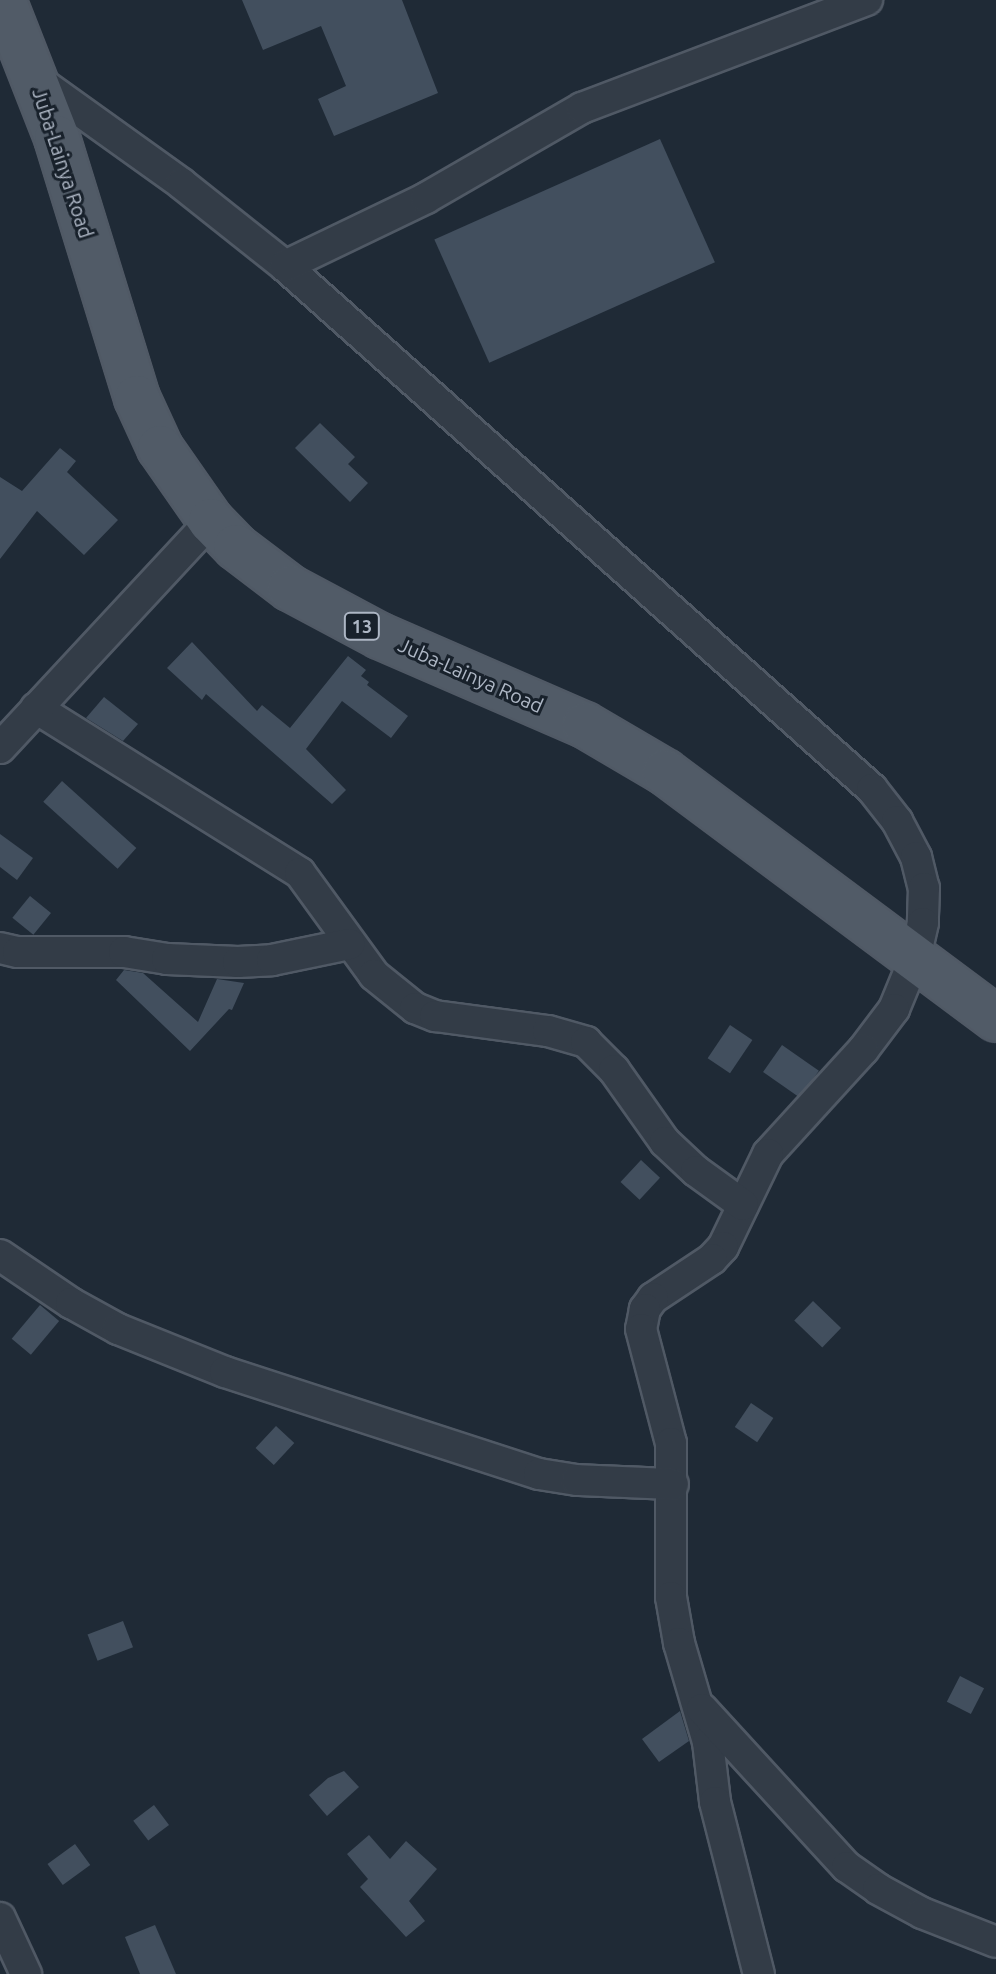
<!DOCTYPE html>
<style>
body{margin:0}
#map{position:relative;width:996px;height:1974px;overflow:hidden;background:#1f2a36;font-family:Ubuntu,sans-serif}
div>[style]{position:absolute}
[style*='--x']{left:calc(var(--x)*1px);top:calc(var(--y)*1px);width:calc(var(--w)*1px);rotate:calc(var(--a)*1deg)}
.building>*{inset:0;background:#424f5e;transform-origin:0 0}
.roads{filter:drop-shadow(2px 0 #505965) drop-shadow(-2px 0 #505965) drop-shadow(0 2px #505965) drop-shadow(0 -2px #505965)}
.minor>*{height:30px;margin:-15px;padding:0 15px;transform-origin:15px;border-radius:15px;background:#333c47}
.primary>*{height:44px;margin:-22px;padding:0 22px;transform-origin:22px;border-radius:22px;background:#515b67}
span{translate:-50% -50%;white-space:nowrap;text-align:center;line-height:1.15;-webkit-text-stroke:6px #18212b;paint-order:stroke}
.shield-label span{padding:2px 6px;background:#18212b;border:2px solid;border-radius:6px;-webkit-text-stroke-width:0}
.shield-label{font-size:18px;color:#adb6c4;font-weight:700}
.street-label{font-size:20px;color:#adb6c4}
</style>
<div id="map">
<div class="building">
<div style="clip-path:polygon(242px 0,402px 0,438px 93px,334px 136px,318px 99px,346px 86px,321px 26px,263px 50px)"></div>
<div style="left:660px;top:139px;width:135px;height:247px;rotate:66deg"></div>
<div style="clip-path:polygon(320px 423px,355px 457px,348px 464px,368px 483px,350px 502px,295px 448px)"></div>
<div style="clip-path:polygon(60px 448px,76px 461px,67px 472px,118px 520px,84px 555px,37px 511px,0 559px,0 477px,22px 491px)"></div>
<div style="clip-path:polygon(192px 642px,257px 711px,262px 705px,290px 728px,348px 656px,366px 670px,361px 676px,369px 682px,367px 685px,408px 716px,391px 738px,342px 701px,306px 749px,346px 790px,332px 804px,206px 694px,202px 700px,167px 668px)"></div>
<div style="clip-path:polygon(104px 697px,138px 724px,123px 741px,86px 718px)"></div>
<div style="left:62px;top:781px;width:100px;height:28px;rotate:42deg"></div>
<div style="clip-path:polygon(0 834px,33px 858px,17px 880px,0 867px)"></div>
<div style="left:30px;top:896px;width:27px;height:28px;rotate:39deg"></div>
<div style="clip-path:polygon(124px 970px,143px 973px,198px 1022px,217px 979px,244px 983px,232px 1010px,229px 1009px,190px 1051px,116px 980px)"></div>
<div style="left:730px;top:1025px;width:27px;height:40px;rotate:34deg"></div>
<div style="left:782px;top:1045px;width:45px;height:33px;rotate:35deg"></div>
<div style="left:641px;top:1160px;width:26px;height:30px;rotate:43deg"></div>
<div style="left:813px;top:1301px;width:39px;height:27px;rotate:44deg"></div>
<div style="left:40px;top:1305px;width:25px;height:44px;rotate:40deg"></div>
<div style="left:751px;top:1403px;width:27px;height:29px;rotate:34deg"></div>
<div style="left:276px;top:1426px;width:25px;height:30px;rotate:43deg"></div>
<div style="left:123px;top:1621px;width:28px;height:38px;rotate:69deg"></div>
<div style="left:960px;top:1676px;width:27px;height:29px;rotate:27deg"></div>
<div style="clip-path:polygon(680px 1711px,689px 1741px,659px 1762px,642px 1739px)"></div>
<div style="clip-path:polygon(344px 1771px,359px 1787px,327px 1816px,309px 1795px,328px 1778px)"></div>
<div style="left:154px;top:1805px;width:25px;height:26px;rotate:53deg"></div>
<div style="clip-path:polygon(369px 1835px,390px 1859px,406px 1841px,437px 1869px,409px 1901px,425px 1921px,406px 1937px,360px 1887px,368px 1879px,347px 1854px)"></div>
<div style="left:75px;top:1844px;width:26px;height:34px;rotate:54deg"></div>
<div style="clip-path:polygon(155px 1925px,176px 1974px,140px 1974px,125px 1937px)"></div>
</div>
<div class="roads">
<div class="minor">
<div style="--x:37;--y:80;--w:178;--a:35.6"></div>
<div style="--x:182;--y:184;--w:132;--a:38.5"></div>
<div style="--x:285;--y:266;--w:786;--a:41.7"></div>
<div style="--x:872;--y:789;--w:41;--a:52"></div>
<div style="--x:897;--y:821;--w:41;--a:62.2"></div>
<div style="--x:916;--y:857;--w:32;--a:76"></div>
<div style="--x:924;--y:888;--w:35;--a:92"></div>
<div style="--x:923;--y:923;--w:36;--a:103"></div>
<div style="--x:915;--y:958;--w:55;--a:112.4"></div>
<div style="--x:894;--y:1009;--w:51;--a:127.1"></div>
<div style="--x:863;--y:1050;--w:141;--a:132.4"></div>
<div style="--x:768;--y:1154;--w:103;--a:115.8"></div>
<div style="--x:723;--y:1247;--w:16;--a:133"></div>
<div style="--x:712;--y:1259;--w:71;--a:146.5"></div>
<div style="--x:653;--y:1298;--w:14;--a:126"></div>
<div style="--x:645;--y:1309;--w:20;--a:101"></div>
<div style="--x:641;--y:1329;--w:118;--a:75.3"></div>
<div style="--x:671;--y:1443;--w:154;--a:90"></div>
<div style="--x:671;--y:1597;--w:47;--a:80.1"></div>
<div style="--x:679;--y:1643;--w:103;--a:73.7"></div>
<div style="--x:708;--y:1742;--w:60;--a:83.3"></div>
<div style="--x:715;--y:1802;--w:178;--a:75.7"></div>
<div style="--x:285;--y:266;--w:157;--a:-25.7"></div>
<div style="--x:426;--y:198;--w:180;--a:-30"></div>
<div style="--x:582;--y:108;--w:305;--a:-20.8"></div>
<div style="--x:36;--y:708;--w:311;--a:32"></div>
<div style="--x:300;--y:873;--w:126;--a:54"></div>
<div style="--x:374;--y:975;--w:53;--a:38.8"></div>
<div style="--x:415;--y:1008;--w:22;--a:22"></div>
<div style="--x:435;--y:1016;--w:114;--a:7.6"></div>
<div style="--x:548;--y:1031;--w:40;--a:16"></div>
<div style="--x:586;--y:1042;--w:40;--a:45"></div>
<div style="--x:614;--y:1070;--w:88;--a:54.7"></div>
<div style="--x:665;--y:1142;--w:42;--a:43.1"></div>
<div style="--x:696;--y:1171;--w:58;--a:35.9"></div>
<div style="--x:0;--y:748;--w:310;--a:-47.1"></div>
<div style="--x:0;--y:948;--w:18;--a:13"></div>
<div style="--x:18;--y:952;--w:106;--a:0"></div>
<div style="--x:124;--y:952;--w:44;--a:9.2"></div>
<div style="--x:167;--y:959;--w:71;--a:2.4"></div>
<div style="--x:238;--y:962;--w:34;--a:-3"></div>
<div style="--x:272;--y:960;--w:79;--a:-11.7"></div>
<div style="--x:0;--y:1255;--w:86;--a:34.1"></div>
<div style="--x:71;--y:1303;--w:54;--a:29"></div>
<div style="--x:118;--y:1329;--w:115;--a:21.9"></div>
<div style="--x:225;--y:1372;--w:330;--a:18"></div>
<div style="--x:539;--y:1474;--w:38;--a:9"></div>
<div style="--x:577;--y:1480;--w:96;--a:2.4"></div>
<div style="--x:702;--y:1709;--w:214;--a:47.5"></div>
<div style="--x:847;--y:1867;--w:38;--a:35"></div>
<div style="--x:878;--y:1889;--w:50;--a:28.6"></div>
<div style="--x:922;--y:1913;--w:79;--a:21.4"></div>
<div style="--x:0;--y:1918;--w:62;--a:65.1"></div>
</div>
<div class="primary">
<div style="--x:3;--y:0;--w:148;--a:68.6"></div>
<div style="--x:57;--y:138;--w:272;--a:72.9"></div>
<div style="--x:137;--y:398;--w:55;--a:65.3"></div>
<div style="--x:160;--y:448;--w:89;--a:55.1"></div>
<div style="--x:211;--y:521;--w:36;--a:46"></div>
<div style="--x:236;--y:547;--w:68;--a:37.2"></div>
<div style="--x:290;--y:588;--w:102;--a:28.1"></div>
<div style="--x:380;--y:636;--w:223;--a:23.5"></div>
<div style="--x:585;--y:725;--w:93;--a:30.4"></div>
<div style="--x:665;--y:772;--w:413;--a:36.7"></div>
</div>
</div>
<div class="shield-label">
<span style="left:362px;top:626px">13</span>
</div>
<div class="street-label">
<span style="left:63px;top:163px;rotate:72deg">Juba-Lainya Road</span>
<span style="left:471px;top:675px;rotate:24deg">Juba-Lainya Road</span>
</div>
</div>
